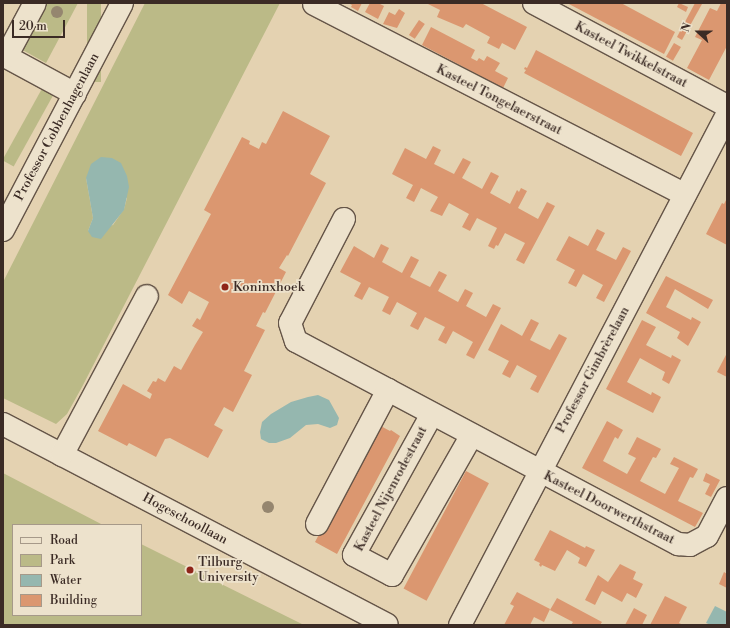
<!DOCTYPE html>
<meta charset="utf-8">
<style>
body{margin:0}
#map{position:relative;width:730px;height:628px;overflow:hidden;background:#e4d2b1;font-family:"Libre Bodoni",serif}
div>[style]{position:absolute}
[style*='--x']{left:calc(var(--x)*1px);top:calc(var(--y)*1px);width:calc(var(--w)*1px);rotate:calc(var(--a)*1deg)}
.green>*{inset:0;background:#bbba87;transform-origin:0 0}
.water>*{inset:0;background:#95b7af}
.building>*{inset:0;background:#db9770;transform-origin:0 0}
.roads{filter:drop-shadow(1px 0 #655548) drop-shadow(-1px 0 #655548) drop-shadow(0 1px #655548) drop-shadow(0 -1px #655548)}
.minor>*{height:22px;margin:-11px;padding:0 11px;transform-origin:11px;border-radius:11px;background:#ede2cc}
.trees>*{width:12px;height:12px;margin:-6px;border-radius:50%;background:#95866f}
.dots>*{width:11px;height:11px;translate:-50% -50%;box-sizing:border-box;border:2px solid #ede2cc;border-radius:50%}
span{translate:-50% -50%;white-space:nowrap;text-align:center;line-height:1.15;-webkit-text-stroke:3.5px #ede2cc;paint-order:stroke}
.street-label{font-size:13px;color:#3b2b25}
.poi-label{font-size:13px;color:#3b2b25}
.left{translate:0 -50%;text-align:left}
.frame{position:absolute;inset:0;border:4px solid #3b2b25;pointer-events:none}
.legend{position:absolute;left:12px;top:524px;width:130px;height:92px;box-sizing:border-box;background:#ede2cc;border:1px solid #a69989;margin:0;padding:5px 7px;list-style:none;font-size:12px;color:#3b2b25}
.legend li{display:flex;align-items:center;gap:8px;height:20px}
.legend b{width:20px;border:1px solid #a69989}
.north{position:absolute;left:678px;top:12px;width:40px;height:40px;-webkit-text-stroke:3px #ede2cc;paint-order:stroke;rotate:291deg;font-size:11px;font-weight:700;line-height:16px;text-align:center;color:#3b2b25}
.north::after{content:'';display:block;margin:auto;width:14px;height:18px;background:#3b2b25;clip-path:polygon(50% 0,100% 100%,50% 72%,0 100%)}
.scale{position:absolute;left:12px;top:20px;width:53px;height:18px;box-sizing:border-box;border:2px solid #3b2b25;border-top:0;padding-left:5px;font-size:12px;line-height:14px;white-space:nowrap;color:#3b2b25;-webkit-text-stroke:3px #ede2cc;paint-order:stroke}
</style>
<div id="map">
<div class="green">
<div style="clip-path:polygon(43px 3px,78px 3px,46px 63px,19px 48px)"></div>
<div style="left:87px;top:3px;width:14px;height:79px"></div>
<div style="clip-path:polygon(evenodd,145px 3px,280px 3px,82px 387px,67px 414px,56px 424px,3px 398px,3px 282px,145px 3px,86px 178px,127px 198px,124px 209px,113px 225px,88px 231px,93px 218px,86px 178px)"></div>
<div style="left:44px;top:85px;width:13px;height:86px;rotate:29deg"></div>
<div style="clip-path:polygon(3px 473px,103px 525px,13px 525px,13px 615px,141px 615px,141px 544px,304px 625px,3px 625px)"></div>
</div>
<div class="water">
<div style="clip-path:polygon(101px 157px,112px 158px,121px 163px,127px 176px,129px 187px,124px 210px,101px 239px,92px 237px,88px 231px,93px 218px,86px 178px,91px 164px)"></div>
<div style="clip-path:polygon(318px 395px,329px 400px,339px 418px,337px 425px,330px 428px,318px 424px,306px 425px,290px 438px,276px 443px,269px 443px,261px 439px,260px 432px,262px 422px,271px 414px,291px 402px,308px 397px)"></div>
<div style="clip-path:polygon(715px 606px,727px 612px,727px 625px,711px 625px,706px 623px)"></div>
</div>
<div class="building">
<div style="clip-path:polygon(348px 3px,362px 3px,358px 11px,351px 7px,352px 5px)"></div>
<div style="clip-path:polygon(370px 3px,378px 3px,384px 6px,378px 19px,365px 12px)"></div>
<div style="clip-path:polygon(426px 3px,481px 3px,527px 27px,515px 50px,502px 43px,499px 49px,487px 43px,490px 37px,466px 24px,463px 28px,437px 17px,440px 10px)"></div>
<div style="clip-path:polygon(567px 3px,621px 3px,675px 32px,664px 54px)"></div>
<div style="clip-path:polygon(679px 3px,688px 7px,686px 12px,677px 7px)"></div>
<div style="clip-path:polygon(695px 3px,702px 4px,682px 40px,677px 37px)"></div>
<div style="clip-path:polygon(721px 3px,727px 3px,727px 46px,709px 80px,687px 68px,702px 40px,695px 37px,710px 8px,717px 11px)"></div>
<div style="clip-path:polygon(399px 9px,405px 13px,397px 28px,383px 24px,389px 12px,395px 15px)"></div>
<div style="left:419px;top:20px;width:7px;height:18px;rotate:34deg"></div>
<div style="clip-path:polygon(431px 27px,475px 50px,471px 58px,477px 61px,479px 58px,484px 61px,487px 56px,500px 63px,495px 71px,508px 78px,503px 88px,422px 45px)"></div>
<div style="left:674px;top:43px;width:8px;height:16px;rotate:30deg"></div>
<div style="clip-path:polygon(536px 50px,693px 133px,681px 156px,524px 73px,526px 70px,524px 69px,525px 67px,527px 68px)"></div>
<div style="clip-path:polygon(283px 111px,330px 136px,310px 174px,326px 183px,288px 256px,287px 255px,279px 268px,286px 272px,265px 313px,263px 312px,256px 326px,265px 330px,244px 371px,252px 375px,233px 412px,224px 407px,214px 425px,223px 430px,208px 458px,170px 438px,165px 439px,156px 457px,129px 443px,127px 446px,98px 431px,123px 384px,150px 399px,152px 394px,147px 391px,153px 381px,156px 382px,158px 378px,165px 382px,174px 366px,181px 370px,195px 345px,203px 332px,192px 326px,197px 318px,200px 320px,209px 302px,189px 291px,182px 304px,168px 295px,211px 214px,204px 210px,242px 137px,250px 141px,249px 144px,259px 149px,262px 142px,266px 144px)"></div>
<div style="clip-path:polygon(433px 146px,441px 150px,434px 164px,454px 174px,463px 158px,471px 162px,462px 178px,482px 189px,491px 172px,499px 176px,490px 193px,510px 204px,517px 190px,519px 192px,521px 188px,527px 191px,518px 208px,538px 219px,547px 202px,555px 206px,524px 264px,516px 260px,525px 243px,505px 233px,498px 246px,496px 245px,494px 249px,488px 246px,497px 228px,477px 218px,470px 231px,462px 227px,469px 214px,449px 203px,442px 216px,430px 211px,438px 197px,421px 188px,414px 202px,406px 198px,413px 185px,392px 174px,405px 148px,426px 159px)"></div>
<div style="clip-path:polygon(727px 198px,726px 228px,727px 245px,706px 234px,722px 203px,724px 204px)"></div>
<div style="clip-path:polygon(597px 229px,605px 233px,596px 250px,616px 260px,623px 247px,631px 251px,604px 302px,596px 298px,603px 285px,583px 274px,576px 287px,568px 283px,575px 270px,556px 260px,569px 236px,588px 246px)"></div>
<div style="clip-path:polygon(381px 244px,389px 248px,382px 262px,402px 273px,411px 256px,419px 260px,410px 277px,430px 287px,439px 271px,447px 275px,438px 291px,458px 302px,465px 289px,473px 293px,466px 306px,486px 317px,493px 304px,501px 308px,474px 359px,466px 355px,473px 342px,453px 331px,446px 344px,438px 340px,445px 327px,425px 317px,418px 330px,410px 326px,417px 313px,397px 302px,390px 315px,382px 311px,389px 297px,369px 287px,362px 300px,354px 296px,361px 283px,340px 272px,354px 246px,374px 258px)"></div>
<div style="clip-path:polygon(666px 276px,713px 300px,708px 309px,675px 289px,666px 307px,691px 320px,692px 317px,701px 322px,688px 346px,677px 338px,680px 332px,646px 313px)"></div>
<div style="clip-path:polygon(531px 319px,539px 323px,530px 340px,550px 350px,559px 334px,567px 338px,538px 393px,530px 389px,537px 376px,517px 365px,510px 378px,502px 374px,509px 361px,488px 350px,501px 324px,522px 336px)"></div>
<div style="clip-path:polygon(642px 320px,656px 327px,646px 345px,671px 358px,672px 355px,681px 360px,669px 384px,662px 380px,665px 372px,640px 358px,627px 382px,651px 395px,652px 392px,661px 397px,653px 413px,606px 389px)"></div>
<div style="clip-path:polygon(727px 353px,727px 377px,717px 372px)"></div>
<div style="clip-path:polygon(607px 421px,623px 430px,618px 439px,615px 437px,603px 461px,627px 474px,636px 458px,628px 454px,637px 437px,661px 449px,656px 458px,653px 457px,640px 481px,665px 494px,679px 468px,670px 464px,674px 457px,698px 469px,693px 478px,690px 477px,678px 501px,703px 513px,695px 527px,582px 468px)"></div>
<div style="clip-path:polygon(377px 424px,390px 431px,391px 430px,400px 436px,337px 554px,315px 542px)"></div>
<div style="left:466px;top:471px;width:26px;height:133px;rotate:28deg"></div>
<div style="clip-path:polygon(706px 473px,720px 480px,711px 497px,705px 494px,710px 484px,703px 481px)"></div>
<div style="clip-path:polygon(550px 530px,585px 548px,586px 546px,595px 550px,586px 567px,578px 563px,580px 558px,567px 550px,555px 571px,542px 565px,541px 567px,539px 565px,540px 563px,534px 560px)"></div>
<div style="clip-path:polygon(620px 564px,636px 572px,633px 579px,643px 584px,636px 598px,627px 593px,622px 602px,602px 591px,595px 605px,585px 600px,598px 575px,608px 582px)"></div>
<div style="clip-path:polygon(724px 572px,727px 574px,727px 588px,719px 584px)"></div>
<div style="clip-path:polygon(517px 592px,550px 609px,544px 622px,534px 617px,530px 625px,504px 625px,514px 606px,510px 604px)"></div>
<div style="clip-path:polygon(665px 596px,687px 607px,679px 623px,683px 625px,650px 625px)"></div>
<div style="clip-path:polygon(557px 598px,602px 622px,600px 625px,571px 625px,573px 622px,550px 610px)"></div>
<div style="clip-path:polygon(634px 608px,647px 615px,642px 625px,625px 625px)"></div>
</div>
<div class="roads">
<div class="minor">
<div style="--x:534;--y:3;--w:219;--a:28.1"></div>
<div style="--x:314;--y:4;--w:417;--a:27.2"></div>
<div style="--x:3;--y:55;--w:82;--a:28.4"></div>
<div style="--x:6;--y:57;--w:61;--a:-61.8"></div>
<div style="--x:344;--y:219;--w:117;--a:117.4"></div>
<div style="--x:290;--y:323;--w:19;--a:72"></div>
<div style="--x:296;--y:341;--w:433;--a:28"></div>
<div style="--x:678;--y:544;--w:12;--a:5"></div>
<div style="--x:690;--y:545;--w:19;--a:-28"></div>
<div style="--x:707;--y:536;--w:43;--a:-62.2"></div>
<div style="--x:3;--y:230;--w:256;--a:-62.3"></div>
<div style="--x:432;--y:414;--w:161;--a:119"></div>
<div style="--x:354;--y:555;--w:43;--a:27.8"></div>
<div style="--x:392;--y:575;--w:161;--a:-60.3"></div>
<div style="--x:3;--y:424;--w:433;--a:27.6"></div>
<div style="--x:62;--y:455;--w:180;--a:-61.9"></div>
<div style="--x:317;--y:524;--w:152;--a:-62.1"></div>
<div style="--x:460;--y:625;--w:576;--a:-62.37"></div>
</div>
</div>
<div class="trees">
<div style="left:57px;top:12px"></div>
<div style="left:268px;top:507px"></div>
</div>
<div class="dots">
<div style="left:225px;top:287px;background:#8f2418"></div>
<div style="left:190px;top:570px;background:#8f2418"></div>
</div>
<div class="street-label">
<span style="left:631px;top:55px;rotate:28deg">Kasteel Twikkelstraat</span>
<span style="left:499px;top:100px;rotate:27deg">Kasteel Tongelaerstraat</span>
<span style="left:57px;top:127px;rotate:-62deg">Professor Cobbenhagenlaan</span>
<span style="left:593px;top:370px;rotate:-62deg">Professor Gimbrèrelaan</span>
<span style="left:391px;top:489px;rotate:-62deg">Kasteel Nijenrodestraat</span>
<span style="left:609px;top:508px;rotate:27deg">Kasteel Doorwerthstraat</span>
<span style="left:185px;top:519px;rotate:28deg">Hogeschoollaan</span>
</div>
<div class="poi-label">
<span class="left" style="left:233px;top:287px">Koninxhoek</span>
<span class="left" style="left:198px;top:570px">Tilburg<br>University</span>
</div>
<div class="frame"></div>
<ul class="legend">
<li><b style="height:5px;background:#ede2cc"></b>Road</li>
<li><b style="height:11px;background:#bbba87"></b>Park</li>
<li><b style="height:11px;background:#95b7af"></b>Water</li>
<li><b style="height:11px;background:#db9770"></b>Building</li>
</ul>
<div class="north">N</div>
<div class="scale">20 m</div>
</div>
